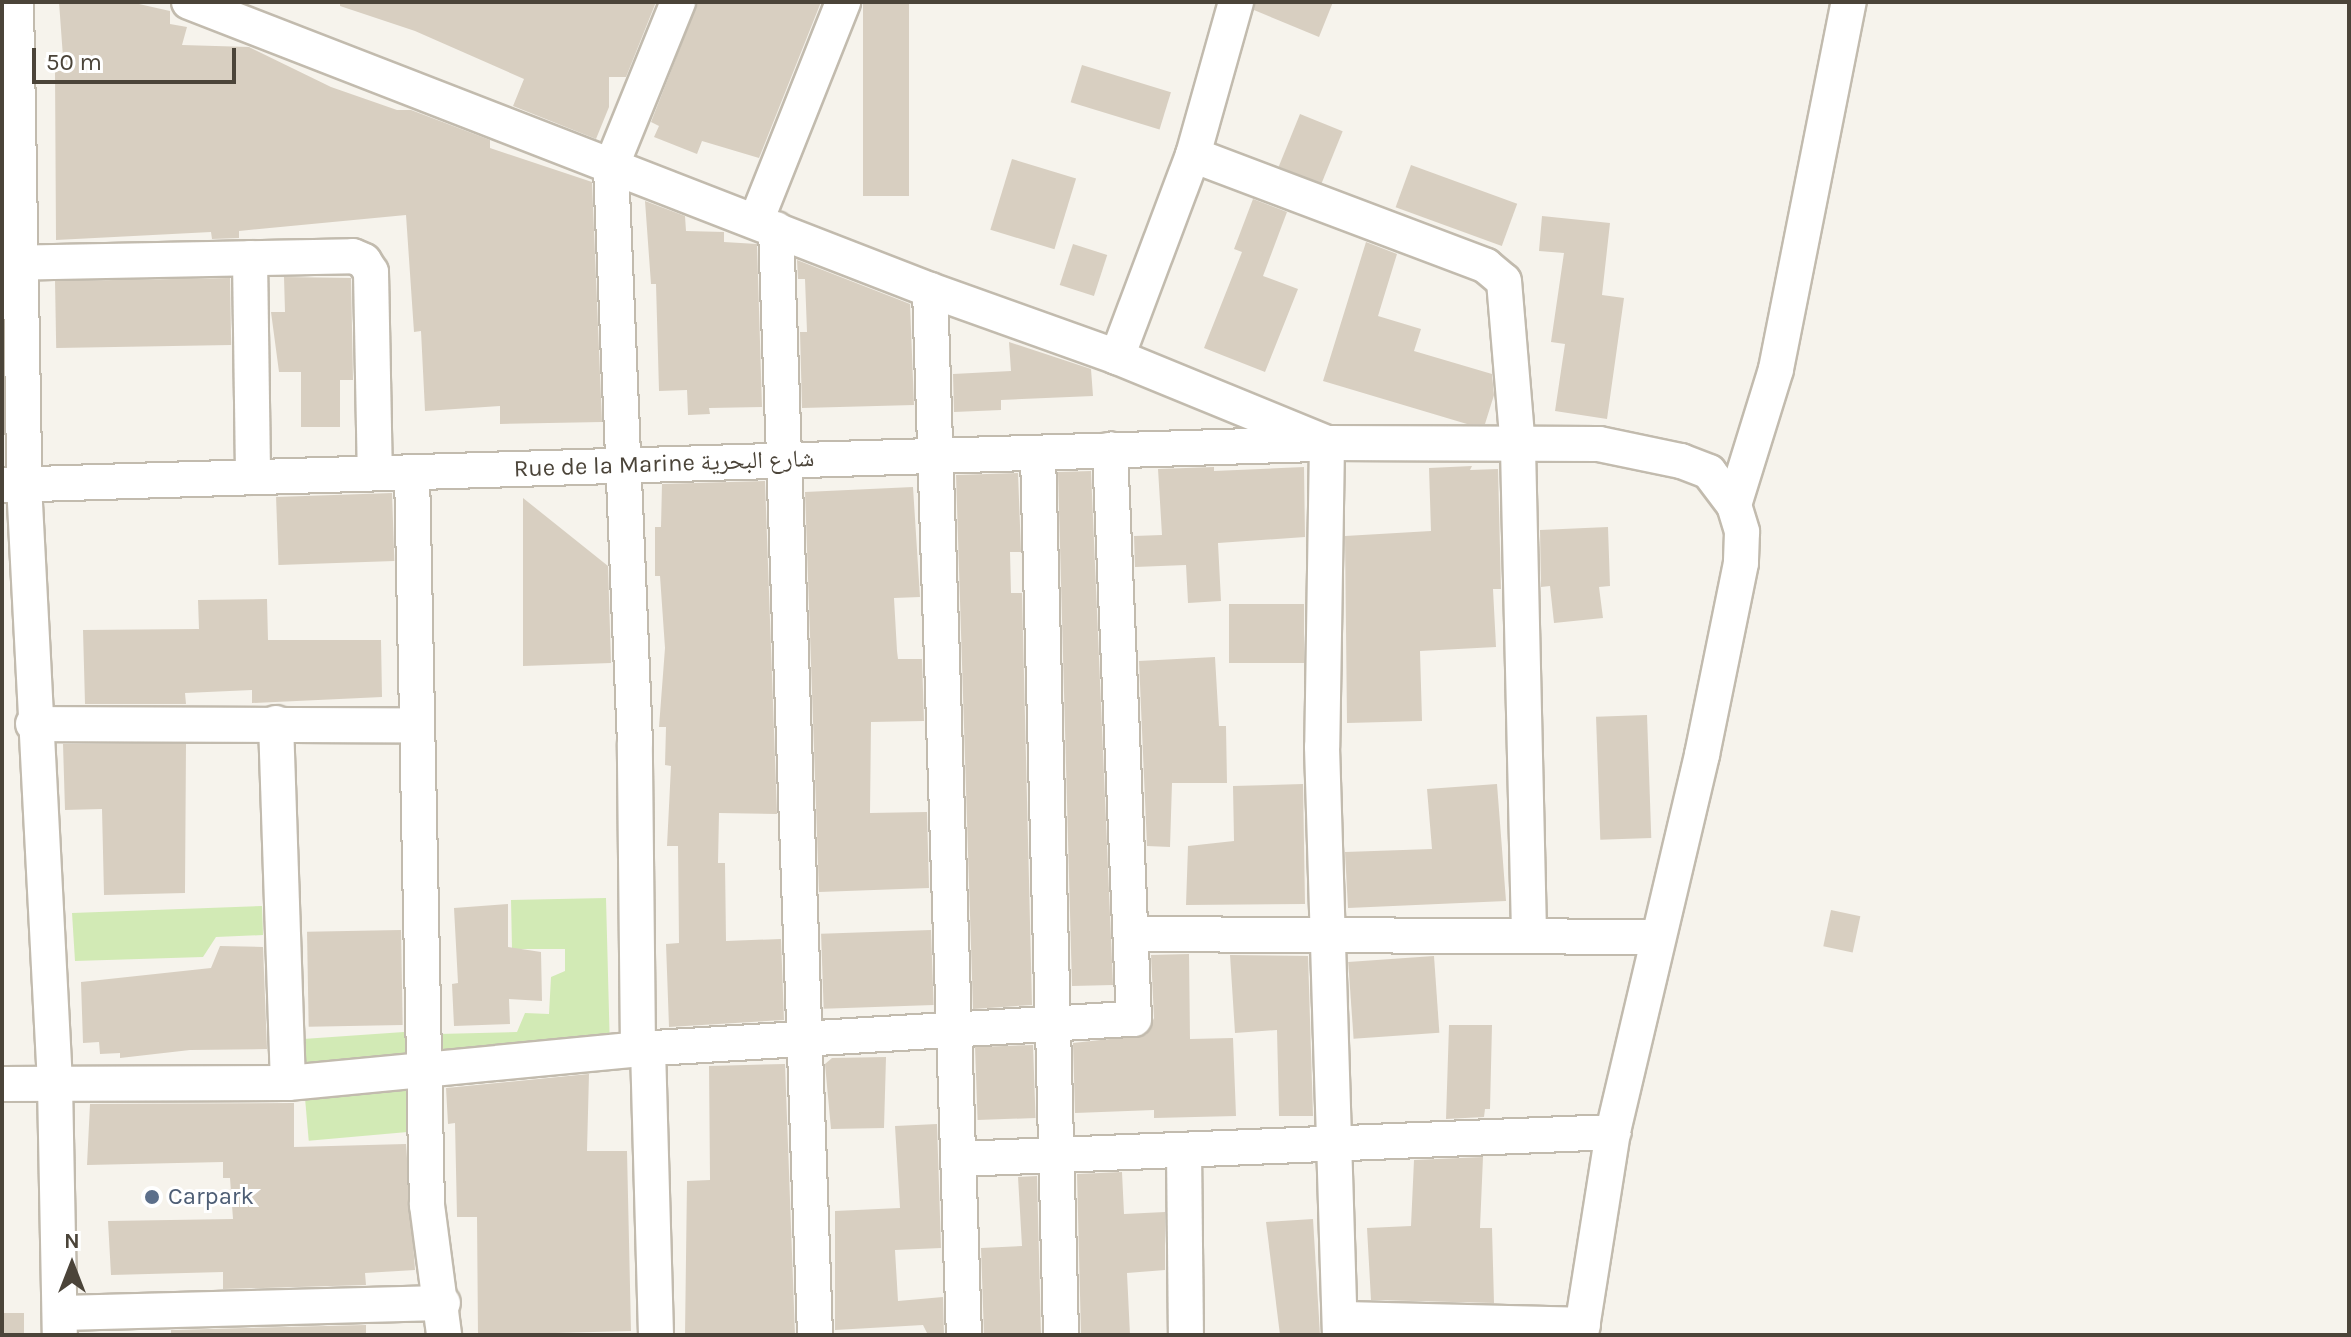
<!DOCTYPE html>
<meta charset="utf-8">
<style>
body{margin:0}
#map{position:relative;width:2351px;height:1337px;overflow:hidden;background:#f6f3ec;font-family:Karla,"Noto Naskh Arabic",sans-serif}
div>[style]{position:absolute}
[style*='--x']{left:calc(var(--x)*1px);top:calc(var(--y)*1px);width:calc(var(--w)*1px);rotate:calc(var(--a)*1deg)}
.green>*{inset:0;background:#d2eab5;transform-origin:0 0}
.building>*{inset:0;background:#d8cfc1;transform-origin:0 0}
.roads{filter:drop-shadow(2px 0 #c2bbae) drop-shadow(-2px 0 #c2bbae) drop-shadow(0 2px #c2bbae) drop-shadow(0 -2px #c2bbae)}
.minor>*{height:34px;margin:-17px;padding:0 17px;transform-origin:17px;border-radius:17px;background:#fff}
.dots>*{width:22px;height:22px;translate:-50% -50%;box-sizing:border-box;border:4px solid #fff;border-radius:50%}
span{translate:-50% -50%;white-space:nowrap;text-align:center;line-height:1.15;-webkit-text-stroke:6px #fff;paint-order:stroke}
.street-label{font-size:24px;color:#4b4439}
.service-label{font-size:24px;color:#4e5e75}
.left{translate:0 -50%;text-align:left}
.frame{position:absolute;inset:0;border:4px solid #4b4439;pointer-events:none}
.north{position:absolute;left:32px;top:1225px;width:80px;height:80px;-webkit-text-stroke:6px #fff;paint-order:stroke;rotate:0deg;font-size:22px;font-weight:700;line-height:32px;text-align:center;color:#4b4439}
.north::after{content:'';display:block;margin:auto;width:28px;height:36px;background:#4b4439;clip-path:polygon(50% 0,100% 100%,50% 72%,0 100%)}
.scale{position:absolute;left:32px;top:48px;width:204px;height:36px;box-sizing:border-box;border:4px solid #4b4439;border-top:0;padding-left:10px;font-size:24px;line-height:28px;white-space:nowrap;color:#4b4439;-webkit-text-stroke:6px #fff;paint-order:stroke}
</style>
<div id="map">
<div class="green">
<div style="clip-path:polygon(606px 898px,610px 1051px,438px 1055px,438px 1034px,517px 1032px,525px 1013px,549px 1014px,551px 977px,565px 971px,565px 949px,512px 949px,511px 900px)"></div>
<div style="clip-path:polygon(262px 906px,263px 935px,216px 937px,203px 957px,75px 961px,72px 913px)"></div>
<div style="clip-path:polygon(404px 1032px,408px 1058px,302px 1072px,303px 1039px)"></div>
<div style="left:406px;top:1082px;width:50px;height:102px;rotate:85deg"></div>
</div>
<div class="building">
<div style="clip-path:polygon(59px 2px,130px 2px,170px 11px,170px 24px,187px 27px,182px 45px,249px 47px,331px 87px,397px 110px,411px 110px,490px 140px,490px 148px,592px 182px,602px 422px,500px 424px,500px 406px,425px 411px,421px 331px,414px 332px,406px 215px,239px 231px,239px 238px,212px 239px,211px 232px,56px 240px,55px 71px,64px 71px)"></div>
<div style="clip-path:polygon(340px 2px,656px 2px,626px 77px,609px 77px,609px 107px,596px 139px,513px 106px,524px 79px,415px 31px,340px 6px)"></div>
<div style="clip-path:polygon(698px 2px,821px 2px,759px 158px,702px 141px,697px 154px,654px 137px,659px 126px,651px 122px)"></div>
<div style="left:863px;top:2px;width:46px;height:194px"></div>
<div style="clip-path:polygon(1255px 2px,1333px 2px,1319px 37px,1254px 10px)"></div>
<div style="left:1082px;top:65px;width:93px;height:39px;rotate:17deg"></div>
<div style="left:1300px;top:114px;width:46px;height:57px;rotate:22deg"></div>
<div style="left:1012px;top:159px;width:67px;height:74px;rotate:17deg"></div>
<div style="left:1411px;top:165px;width:113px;height:45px;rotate:20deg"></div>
<div style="clip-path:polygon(1253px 199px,1287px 212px,1263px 276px,1298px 289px,1265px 372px,1204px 348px,1242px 252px,1234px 249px)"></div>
<div style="clip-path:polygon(645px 201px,685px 216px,686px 231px,724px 232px,724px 242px,757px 244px,762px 407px,709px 408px,710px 414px,688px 415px,687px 390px,659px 391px,656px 284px,651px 284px)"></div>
<div style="clip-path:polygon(1542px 216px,1610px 223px,1602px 295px,1624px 298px,1607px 419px,1555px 411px,1565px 344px,1551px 342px,1564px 253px,1539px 251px)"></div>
<div style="clip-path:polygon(1366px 242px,1397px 254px,1378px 316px,1421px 329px,1414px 351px,1492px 374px,1494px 395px,1485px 424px,1467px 424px,1323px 381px)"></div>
<div style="left:1073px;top:244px;width:36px;height:43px;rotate:18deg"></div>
<div style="clip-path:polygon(797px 260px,910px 304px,914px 405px,802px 408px,800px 332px,807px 332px,805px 279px,798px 279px)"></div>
<div style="clip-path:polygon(284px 277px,351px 278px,353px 380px,340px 380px,340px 427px,301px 427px,301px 372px,279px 372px,271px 312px,285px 312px)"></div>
<div style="left:230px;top:278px;width:67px;height:175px;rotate:89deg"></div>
<div style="clip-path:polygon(1009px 342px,1091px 369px,1093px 396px,1001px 400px,1001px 410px,954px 412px,953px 374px,1011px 371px)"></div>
<div style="clip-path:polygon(1472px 466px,1470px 470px,1498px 469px,1501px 589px,1493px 589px,1496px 647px,1420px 651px,1422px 721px,1347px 723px,1345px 536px,1431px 531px,1429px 468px)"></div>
<div style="clip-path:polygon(1214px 467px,1214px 471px,1304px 467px,1305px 537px,1218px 543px,1221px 601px,1188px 603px,1186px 565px,1135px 567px,1134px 536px,1162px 535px,1158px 469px)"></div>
<div style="clip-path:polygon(1091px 471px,1113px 985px,1072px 986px,1058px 472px)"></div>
<div style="clip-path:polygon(1018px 473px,1021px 552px,1010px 552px,1011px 593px,1022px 593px,1032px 1005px,973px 1009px,956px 475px)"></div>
<div style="clip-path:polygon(765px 481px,777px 814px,719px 813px,718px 863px,725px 863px,726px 941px,781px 939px,784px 1020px,669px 1027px,666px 944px,679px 943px,678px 846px,667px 846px,671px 766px,665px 765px,666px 727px,659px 727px,665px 648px,660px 576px,655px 576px,655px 527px,661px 527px,662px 484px)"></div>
<div style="clip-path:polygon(913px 487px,920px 597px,894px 598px,897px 651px,898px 659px,922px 659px,924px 721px,871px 722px,870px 813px,927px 812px,929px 888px,819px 892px,805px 492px)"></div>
<div style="left:392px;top:493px;width:68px;height:116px;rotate:88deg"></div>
<div style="clip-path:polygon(523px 498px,608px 566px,611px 663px,523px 666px)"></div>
<div style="clip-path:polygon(1608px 527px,1610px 586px,1599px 587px,1603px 618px,1554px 623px,1550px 586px,1541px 587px,1540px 530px)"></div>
<div style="clip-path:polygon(267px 599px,268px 640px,381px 640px,382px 697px,252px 703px,252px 690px,185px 693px,186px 704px,85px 704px,83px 630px,199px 629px,198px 600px)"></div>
<div style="left:1229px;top:604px;width:75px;height:59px"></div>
<div style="clip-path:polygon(1215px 657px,1219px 726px,1226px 726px,1227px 783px,1172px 783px,1170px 847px,1147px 846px,1139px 661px)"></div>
<div style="left:1647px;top:715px;width:123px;height:51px;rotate:88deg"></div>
<div style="clip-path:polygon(63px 744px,186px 744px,185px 893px,104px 895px,102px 809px,65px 810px)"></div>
<div style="clip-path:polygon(1303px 784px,1305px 904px,1186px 905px,1188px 846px,1234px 841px,1233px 786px)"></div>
<div style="clip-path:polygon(1497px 784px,1506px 901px,1348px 908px,1345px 852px,1432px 849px,1427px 789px)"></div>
<div style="clip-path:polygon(508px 904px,508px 947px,541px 952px,542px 1001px,509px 999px,510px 1024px,454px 1026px,452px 984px,458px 983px,454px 908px)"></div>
<div style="left:1831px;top:910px;width:30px;height:37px;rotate:12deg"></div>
<div style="left:401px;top:930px;width:95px;height:94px;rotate:89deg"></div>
<div style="left:931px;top:930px;width:75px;height:110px;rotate:88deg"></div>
<div style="clip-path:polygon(220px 946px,263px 947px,267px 1049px,190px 1050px,120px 1058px,120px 1053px,100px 1054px,99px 1042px,83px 1043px,81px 982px,211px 968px)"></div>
<div style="clip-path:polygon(1189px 954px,1190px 1039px,1233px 1038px,1236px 1116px,1154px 1118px,1154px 1110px,1075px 1113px,1073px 1043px,1146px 1035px,1154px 1018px,1151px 955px)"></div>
<div style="clip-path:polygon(1230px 955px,1308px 956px,1313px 1116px,1279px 1116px,1277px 1030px,1235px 1033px)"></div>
<div style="left:1434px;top:956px;width:77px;height:86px;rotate:86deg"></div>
<div style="clip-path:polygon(1449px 1025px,1492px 1025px,1490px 1109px,1485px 1109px,1484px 1117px,1446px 1119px)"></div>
<div style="left:1033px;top:1045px;width:73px;height:58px;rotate:88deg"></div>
<div style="clip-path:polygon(886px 1057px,884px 1128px,831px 1129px,825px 1064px,832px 1058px)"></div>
<div style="clip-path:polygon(785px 1064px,795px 1335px,685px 1335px,687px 1181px,710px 1180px,709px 1066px)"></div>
<div style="clip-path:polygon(589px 1074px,587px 1151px,627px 1151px,631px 1331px,478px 1335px,477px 1217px,457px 1217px,455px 1123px,448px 1124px,446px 1088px)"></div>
<div style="clip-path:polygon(294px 1103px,294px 1147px,406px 1144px,415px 1270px,365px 1273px,366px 1285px,223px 1289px,223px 1272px,111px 1275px,108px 1221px,233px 1219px,230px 1178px,223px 1178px,223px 1162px,87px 1165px,90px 1104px)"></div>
<div style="clip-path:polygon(937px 1124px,941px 1248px,895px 1250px,898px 1301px,943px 1297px,944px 1335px,928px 1335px,923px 1325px,835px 1330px,835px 1211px,900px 1208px,895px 1126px)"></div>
<div style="clip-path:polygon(1483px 1157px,1480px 1228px,1492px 1228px,1494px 1303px,1371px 1300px,1367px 1228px,1411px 1226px,1414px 1160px)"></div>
<div style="clip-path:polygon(1122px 1172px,1124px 1214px,1165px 1212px,1165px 1270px,1127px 1273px,1130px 1335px,1081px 1335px,1077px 1174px)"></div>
<div style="clip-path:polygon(1037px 1176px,1041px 1335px,984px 1335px,981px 1248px,1022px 1246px,1018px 1177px)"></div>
<div style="clip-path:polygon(1313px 1219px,1320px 1335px,1280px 1335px,1266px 1222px)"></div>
<div style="left:2px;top:1313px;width:22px;height:22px"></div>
<div style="clip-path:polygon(366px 1325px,366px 1335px,171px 1335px,171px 1330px)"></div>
</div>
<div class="roads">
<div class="minor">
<div style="--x:16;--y:2;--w:482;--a:89"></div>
<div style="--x:24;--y:484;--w:601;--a:87.04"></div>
<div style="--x:55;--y:1084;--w:251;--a:88.9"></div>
<div style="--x:189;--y:2;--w:795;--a:21.24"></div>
<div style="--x:930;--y:290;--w:199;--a:19.7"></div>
<div style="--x:1117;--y:357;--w:227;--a:22.3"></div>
<div style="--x:1327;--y:443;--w:272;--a:0.2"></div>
<div style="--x:1599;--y:444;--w:84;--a:11.7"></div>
<div style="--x:1681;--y:461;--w:30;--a:21"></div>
<div style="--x:1709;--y:472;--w:41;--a:52.9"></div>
<div style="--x:1734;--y:505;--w:28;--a:73"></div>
<div style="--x:1742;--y:532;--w:31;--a:92"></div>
<div style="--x:1741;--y:563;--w:196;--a:101.5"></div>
<div style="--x:1702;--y:755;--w:387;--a:103.3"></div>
<div style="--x:1613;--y:1132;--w:206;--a:99"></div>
<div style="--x:1193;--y:155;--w:313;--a:20.7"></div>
<div style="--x:1486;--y:266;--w:23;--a:40"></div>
<div style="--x:1504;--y:281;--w:168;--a:85.2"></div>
<div style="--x:1518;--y:448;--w:486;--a:88.7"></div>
<div style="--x:756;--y:221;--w:236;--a:-68.3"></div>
<div style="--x:776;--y:229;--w:1107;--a:87.98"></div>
<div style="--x:250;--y:258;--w:219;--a:89.2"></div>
<div style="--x:2;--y:263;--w:351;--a:-1.1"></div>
<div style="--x:353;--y:256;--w:12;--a:24"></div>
<div style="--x:364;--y:261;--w:13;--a:58"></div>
<div style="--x:371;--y:272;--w:201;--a:88.9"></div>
<div style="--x:930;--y:290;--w:1046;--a:88.14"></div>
<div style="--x:1117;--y:357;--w:216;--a:-69.4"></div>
<div style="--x:1193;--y:155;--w:159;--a:-74.3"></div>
<div style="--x:1327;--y:443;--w:304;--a:90.9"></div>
<div style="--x:1322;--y:747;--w:588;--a:88.25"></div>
<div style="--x:1038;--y:455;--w:880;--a:88.5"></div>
<div style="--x:412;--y:472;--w:733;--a:88.83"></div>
<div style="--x:427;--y:1205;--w:131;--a:82.5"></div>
<div style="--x:4;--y:485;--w:1311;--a:-1.79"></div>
<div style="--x:1734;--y:505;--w:142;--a:-72.8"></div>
<div style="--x:1776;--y:369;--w:374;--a:-78.8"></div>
<div style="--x:276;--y:723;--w:360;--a:88.1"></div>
<div style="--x:33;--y:724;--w:381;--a:0.2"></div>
<div style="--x:1132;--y:934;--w:526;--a:0.33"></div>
<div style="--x:2;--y:1084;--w:286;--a:-0.2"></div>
<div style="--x:288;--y:1083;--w:352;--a:-5.5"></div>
<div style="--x:638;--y:1049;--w:497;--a:-3.5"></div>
<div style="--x:1134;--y:1019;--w:570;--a:-92.42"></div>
<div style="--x:1184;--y:1150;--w:185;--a:89.4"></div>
<div style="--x:959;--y:1159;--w:655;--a:-2.36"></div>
<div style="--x:60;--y:1313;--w:383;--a:-1.5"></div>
<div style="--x:1341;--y:1319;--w:242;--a:1.4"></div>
<div style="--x:656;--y:1335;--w:282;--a:-91.6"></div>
<div style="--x:648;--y:1053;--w:11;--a:-158"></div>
<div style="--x:638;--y:1049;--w:306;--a:-90.6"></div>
<div style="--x:635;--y:743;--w:576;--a:-92.39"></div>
<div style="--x:611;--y:167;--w:178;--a:-67.9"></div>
</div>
</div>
<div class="dots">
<div style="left:152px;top:1197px;background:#5c6f8a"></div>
</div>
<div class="street-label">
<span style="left:664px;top:464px;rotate:-2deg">Rue de la Marine شارع البحرية</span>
</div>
<div class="service-label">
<span class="left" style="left:168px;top:1197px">Carpark</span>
</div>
<div class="frame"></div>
<div class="north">N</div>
<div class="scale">50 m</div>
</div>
